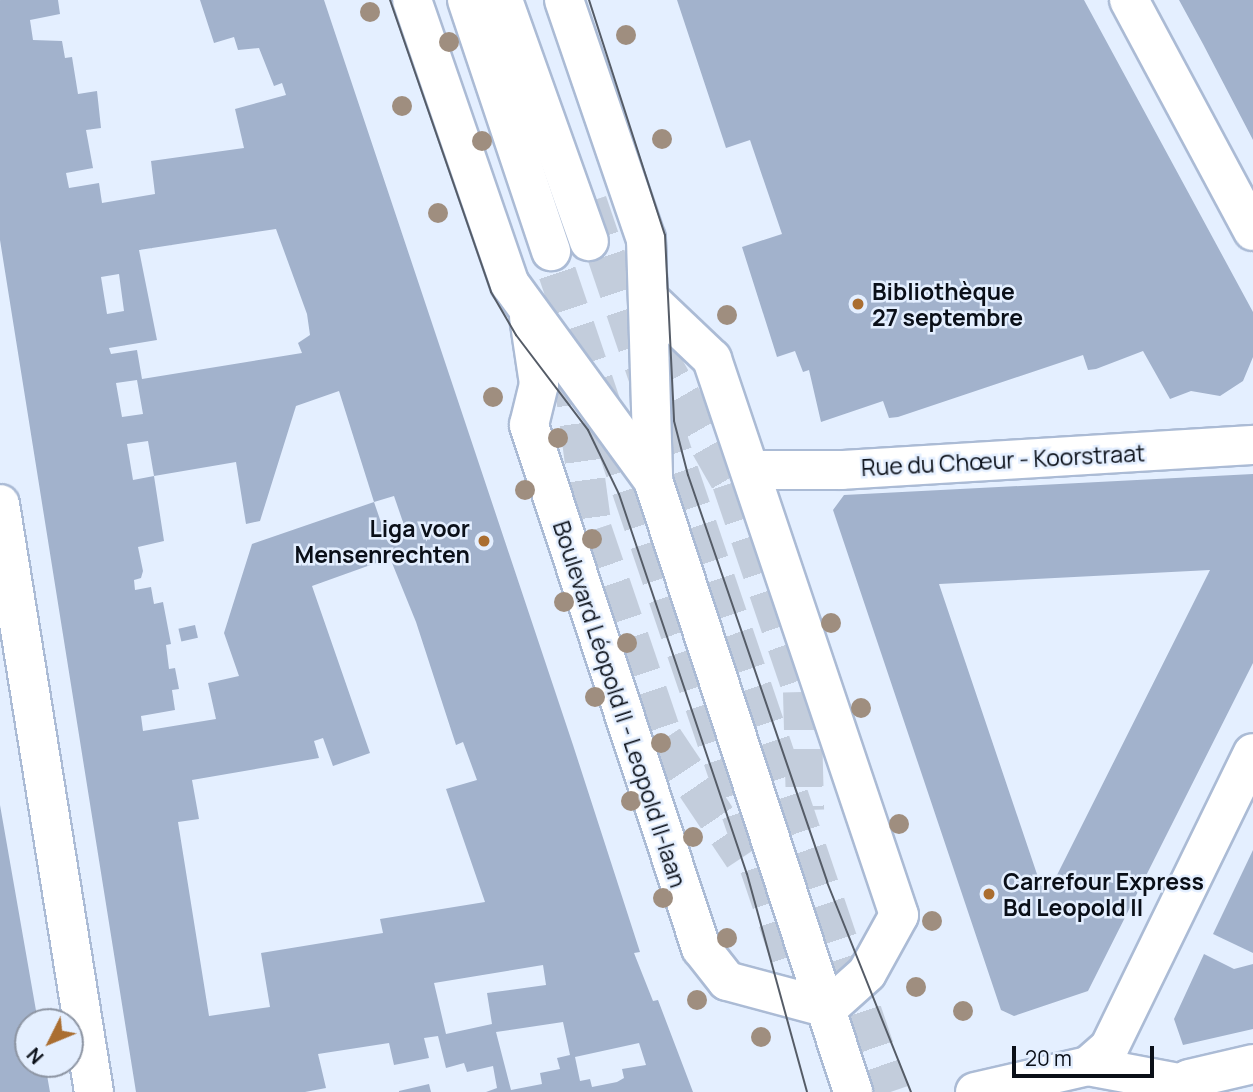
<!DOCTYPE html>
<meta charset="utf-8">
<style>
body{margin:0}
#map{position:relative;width:1253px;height:1092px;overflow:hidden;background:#e4efff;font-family:Manrope,sans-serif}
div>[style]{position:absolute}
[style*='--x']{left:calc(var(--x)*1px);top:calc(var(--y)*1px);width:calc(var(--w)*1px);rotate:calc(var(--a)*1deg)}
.building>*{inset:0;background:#a2b2cc;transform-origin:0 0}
.highway-tunnel>*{height:38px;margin-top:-19px;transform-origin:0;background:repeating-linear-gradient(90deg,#c3cddc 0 38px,transparent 0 57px)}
.roads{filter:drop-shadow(2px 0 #abbbd5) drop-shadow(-2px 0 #abbbd5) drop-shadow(0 2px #abbbd5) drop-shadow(0 -2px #abbbd5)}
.minor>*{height:38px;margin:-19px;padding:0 19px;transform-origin:19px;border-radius:19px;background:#fff}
.major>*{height:38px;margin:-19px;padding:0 19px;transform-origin:19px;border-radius:19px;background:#fff}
.highway>*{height:38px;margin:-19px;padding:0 19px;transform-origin:19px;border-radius:19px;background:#fff}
.tram>*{height:2px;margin:-1px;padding:0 1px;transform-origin:1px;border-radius:1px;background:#555c67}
.trees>*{width:20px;height:20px;margin:-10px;border-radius:50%;background:#9f8e7f}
.dots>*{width:19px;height:19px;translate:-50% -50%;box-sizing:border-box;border:4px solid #e4efff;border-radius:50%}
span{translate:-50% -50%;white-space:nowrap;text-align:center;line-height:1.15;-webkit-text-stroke:5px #e4efff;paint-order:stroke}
.poi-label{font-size:23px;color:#0a0f18;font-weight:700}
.left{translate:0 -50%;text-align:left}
.right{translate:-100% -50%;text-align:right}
.street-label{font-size:23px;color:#0a0f18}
.north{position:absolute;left:14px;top:1008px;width:70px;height:70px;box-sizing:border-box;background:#e4efff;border:2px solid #8d95a3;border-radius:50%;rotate:227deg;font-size:19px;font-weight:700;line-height:28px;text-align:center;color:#0a0f18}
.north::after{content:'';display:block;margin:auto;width:24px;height:32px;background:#aa6e31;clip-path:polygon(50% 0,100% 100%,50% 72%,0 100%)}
.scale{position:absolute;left:1012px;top:1046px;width:142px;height:32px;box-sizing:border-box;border:4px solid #0a0f18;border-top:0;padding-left:9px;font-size:21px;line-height:24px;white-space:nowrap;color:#0a0f18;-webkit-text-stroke:5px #e4efff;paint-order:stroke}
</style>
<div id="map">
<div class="building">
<div style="clip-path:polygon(evenodd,0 0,58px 0,60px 14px,30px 20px,33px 40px,62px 41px,65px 58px,72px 57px,78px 94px,97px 91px,101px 128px,86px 130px,93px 168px,66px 173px,69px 188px,99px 183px,102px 203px,155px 194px,151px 161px,244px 148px,235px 109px,286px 95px,282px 83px,274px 86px,259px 48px,238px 50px,234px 37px,214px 43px,200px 0,324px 0,573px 745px,640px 952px,634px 953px,653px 1001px,658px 1000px,693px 1092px,486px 1092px,497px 1088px,493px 1066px,467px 1072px,464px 1063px,446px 1068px,438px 1036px,424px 1038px,429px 1058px,394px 1065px,389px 1043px,318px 1054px,326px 1088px,305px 1092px,136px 1092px,0 240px,0 0,276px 229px,307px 314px,310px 335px,298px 343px,302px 353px,142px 379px,137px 350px,111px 354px,109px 348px,157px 340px,139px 250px,276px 229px,0 0,119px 274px,124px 311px,107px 314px,101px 277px,119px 274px,0 0,137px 380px,143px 414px,122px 417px,116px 383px,137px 380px,0 0,339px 391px,374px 502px,394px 496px,405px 528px,385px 534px,374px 502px,252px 544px,224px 633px,239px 676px,208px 683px,216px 719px,143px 731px,141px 716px,175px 710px,172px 690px,179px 689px,175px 668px,169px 669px,166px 645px,171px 644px,163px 602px,154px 604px,151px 587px,135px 590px,134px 580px,141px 578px,143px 571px,138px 547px,164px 541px,154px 476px,133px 480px,127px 444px,148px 441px,154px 476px,236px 462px,246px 524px,260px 521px,296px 406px,339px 391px,0 0,390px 558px,416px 622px,456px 745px,463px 742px,477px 780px,446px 789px,485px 902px,380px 919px,383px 933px,261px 953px,270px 1007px,209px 1016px,178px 822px,199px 819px,192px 780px,319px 758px,314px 741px,323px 738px,333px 766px,370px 753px,312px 586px,390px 558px,0 0,543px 965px,546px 985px,487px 993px,492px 1024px,446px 1034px,434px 983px,543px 965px,0 0,563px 1022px,570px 1055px,557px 1058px,560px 1069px,540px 1073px,542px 1084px,511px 1090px,496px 1032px,563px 1022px,0 0,639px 1043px,646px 1065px,622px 1069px,624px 1078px,617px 1082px,592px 1087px,590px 1079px,580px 1081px,575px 1057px,639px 1043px)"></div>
<div style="clip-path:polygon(677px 0,1084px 0,1253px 312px,1253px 357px,1243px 381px,1220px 396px,1191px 391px,1170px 399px,1143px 351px,1096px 369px,1088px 370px,1083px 355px,898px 417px,889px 418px,883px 401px,821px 422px,809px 370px,803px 372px,795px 351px,777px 357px,742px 247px,782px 234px,750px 140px,726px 148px)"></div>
<div style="clip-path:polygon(1179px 0,1253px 0,1253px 140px,1203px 44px)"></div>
<div style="clip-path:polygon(evenodd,1253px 474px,1253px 663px,1088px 991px,1014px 1016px,1001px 1010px,833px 510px,844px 495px,1253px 474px,1210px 570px,1054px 881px,1041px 886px,939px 584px,1210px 570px)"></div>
<div style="left:195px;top:625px;width:13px;height:17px;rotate:77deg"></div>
<div style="clip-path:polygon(0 805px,38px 1022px,28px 1022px,28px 1064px,45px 1064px,50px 1092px,0 1092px)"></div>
<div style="clip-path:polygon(1253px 850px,1253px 953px,1213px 934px)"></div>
<div style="clip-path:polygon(1204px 954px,1234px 969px,1253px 964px,1253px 1029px,1183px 1045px,1174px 1019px)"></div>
<div style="clip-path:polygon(429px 1084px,431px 1092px,399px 1092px,399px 1091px)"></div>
</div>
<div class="highway-tunnel">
<div style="--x:588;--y:202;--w:940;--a:71.26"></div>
<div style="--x:539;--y:219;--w:800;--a:71.27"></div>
<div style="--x:653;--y:347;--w:157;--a:60.2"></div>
<div style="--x:731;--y:483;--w:221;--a:71.2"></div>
<div style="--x:802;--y:692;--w:118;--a:88.5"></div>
<div style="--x:571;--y:367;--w:164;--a:82.3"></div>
<div style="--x:593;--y:530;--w:221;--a:71.2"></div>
<div style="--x:664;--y:739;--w:142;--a:56.2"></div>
</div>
<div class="roads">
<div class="minor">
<div style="--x:1129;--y:0;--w:262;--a:61.8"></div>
<div style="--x:529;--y:317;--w:68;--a:81.5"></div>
<div style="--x:539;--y:384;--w:42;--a:103.7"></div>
<div style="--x:529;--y:425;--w:551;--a:71.8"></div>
<div style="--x:701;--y:948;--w:42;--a:51.8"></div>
<div style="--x:727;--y:981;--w:105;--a:15"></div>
<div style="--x:828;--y:1008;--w:52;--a:-41.9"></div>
<div style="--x:867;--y:973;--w:66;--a:-61.1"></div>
<div style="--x:899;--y:915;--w:587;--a:-108.59"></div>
<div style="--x:712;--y:359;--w:84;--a:-136.4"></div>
<div style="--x:752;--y:470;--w:90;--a:0"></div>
<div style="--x:842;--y:470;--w:412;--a:-3.5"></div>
<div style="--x:0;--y:504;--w:595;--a:80.92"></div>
<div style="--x:1088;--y:1066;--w:28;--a:-41"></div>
<div style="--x:1109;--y:1048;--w:328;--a:-64"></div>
<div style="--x:975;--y:1092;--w:116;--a:-13"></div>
<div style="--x:1088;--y:1066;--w:93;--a:10.6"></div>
<div style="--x:1165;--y:1092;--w:27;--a:-28"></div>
<div style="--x:1189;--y:1079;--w:66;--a:-13.2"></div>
</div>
<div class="major">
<div style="--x:412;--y:0;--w:300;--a:71"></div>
<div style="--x:510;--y:284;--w:243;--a:53.9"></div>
<div style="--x:564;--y:0;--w:253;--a:71.1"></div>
<div style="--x:646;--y:239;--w:241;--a:88.3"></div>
<div style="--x:653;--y:480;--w:644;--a:71.9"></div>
</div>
<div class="highway">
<div style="--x:467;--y:0;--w:265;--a:71.5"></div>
<div style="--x:503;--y:0;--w:256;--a:70.4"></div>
</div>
</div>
<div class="tram">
<div style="--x:390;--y:0;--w:309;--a:70.9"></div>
<div style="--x:491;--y:292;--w:50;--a:59.8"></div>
<div style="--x:516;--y:335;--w:119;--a:52.8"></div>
<div style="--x:588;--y:430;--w:71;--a:64.2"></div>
<div style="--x:619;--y:494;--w:401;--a:71.4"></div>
<div style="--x:747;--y:874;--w:226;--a:74.6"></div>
<div style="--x:589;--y:0;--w:247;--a:72.1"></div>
<div style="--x:665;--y:235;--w:186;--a:87.2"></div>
<div style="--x:674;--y:421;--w:56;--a:75.5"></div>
<div style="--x:688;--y:475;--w:430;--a:71.1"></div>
<div style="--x:827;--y:882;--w:226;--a:68.2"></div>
</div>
<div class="trees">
<div style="left:370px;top:12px"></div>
<div style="left:626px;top:35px"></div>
<div style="left:449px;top:42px"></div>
<div style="left:402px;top:106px"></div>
<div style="left:662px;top:139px"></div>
<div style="left:482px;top:141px"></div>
<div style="left:438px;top:213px"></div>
<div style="left:727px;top:315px"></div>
<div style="left:493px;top:397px"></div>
<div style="left:558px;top:438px"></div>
<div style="left:525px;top:490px"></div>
<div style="left:592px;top:539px"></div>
<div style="left:564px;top:602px"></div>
<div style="left:831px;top:623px"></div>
<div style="left:627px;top:643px"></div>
<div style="left:595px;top:697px"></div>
<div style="left:861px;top:708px"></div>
<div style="left:661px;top:743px"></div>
<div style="left:631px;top:801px"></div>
<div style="left:899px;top:824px"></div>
<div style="left:693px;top:837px"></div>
<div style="left:663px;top:898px"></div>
<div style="left:932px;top:921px"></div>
<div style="left:727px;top:938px"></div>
<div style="left:916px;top:987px"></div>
<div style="left:697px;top:1000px"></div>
<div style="left:963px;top:1011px"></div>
<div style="left:761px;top:1037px"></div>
</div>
<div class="dots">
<div style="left:858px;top:304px;background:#aa6e31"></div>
<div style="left:484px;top:541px;background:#aa6e31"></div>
<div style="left:989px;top:894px;background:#aa6e31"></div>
</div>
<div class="poi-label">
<span class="left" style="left:872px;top:304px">Bibliothèque<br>27 septembre</span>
<span class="right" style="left:470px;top:541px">Liga voor<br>Mensenrechten</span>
<span class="left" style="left:1003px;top:894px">Carrefour Express<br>Bd Leopold II</span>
</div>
<div class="street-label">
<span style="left:1003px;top:460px;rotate:-3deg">Rue du Chœur - Koorstraat</span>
<span style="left:620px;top:704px;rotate:72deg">Boulevard Léopold II - Leopold II-laan</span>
</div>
<div class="north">N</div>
<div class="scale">20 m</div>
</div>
